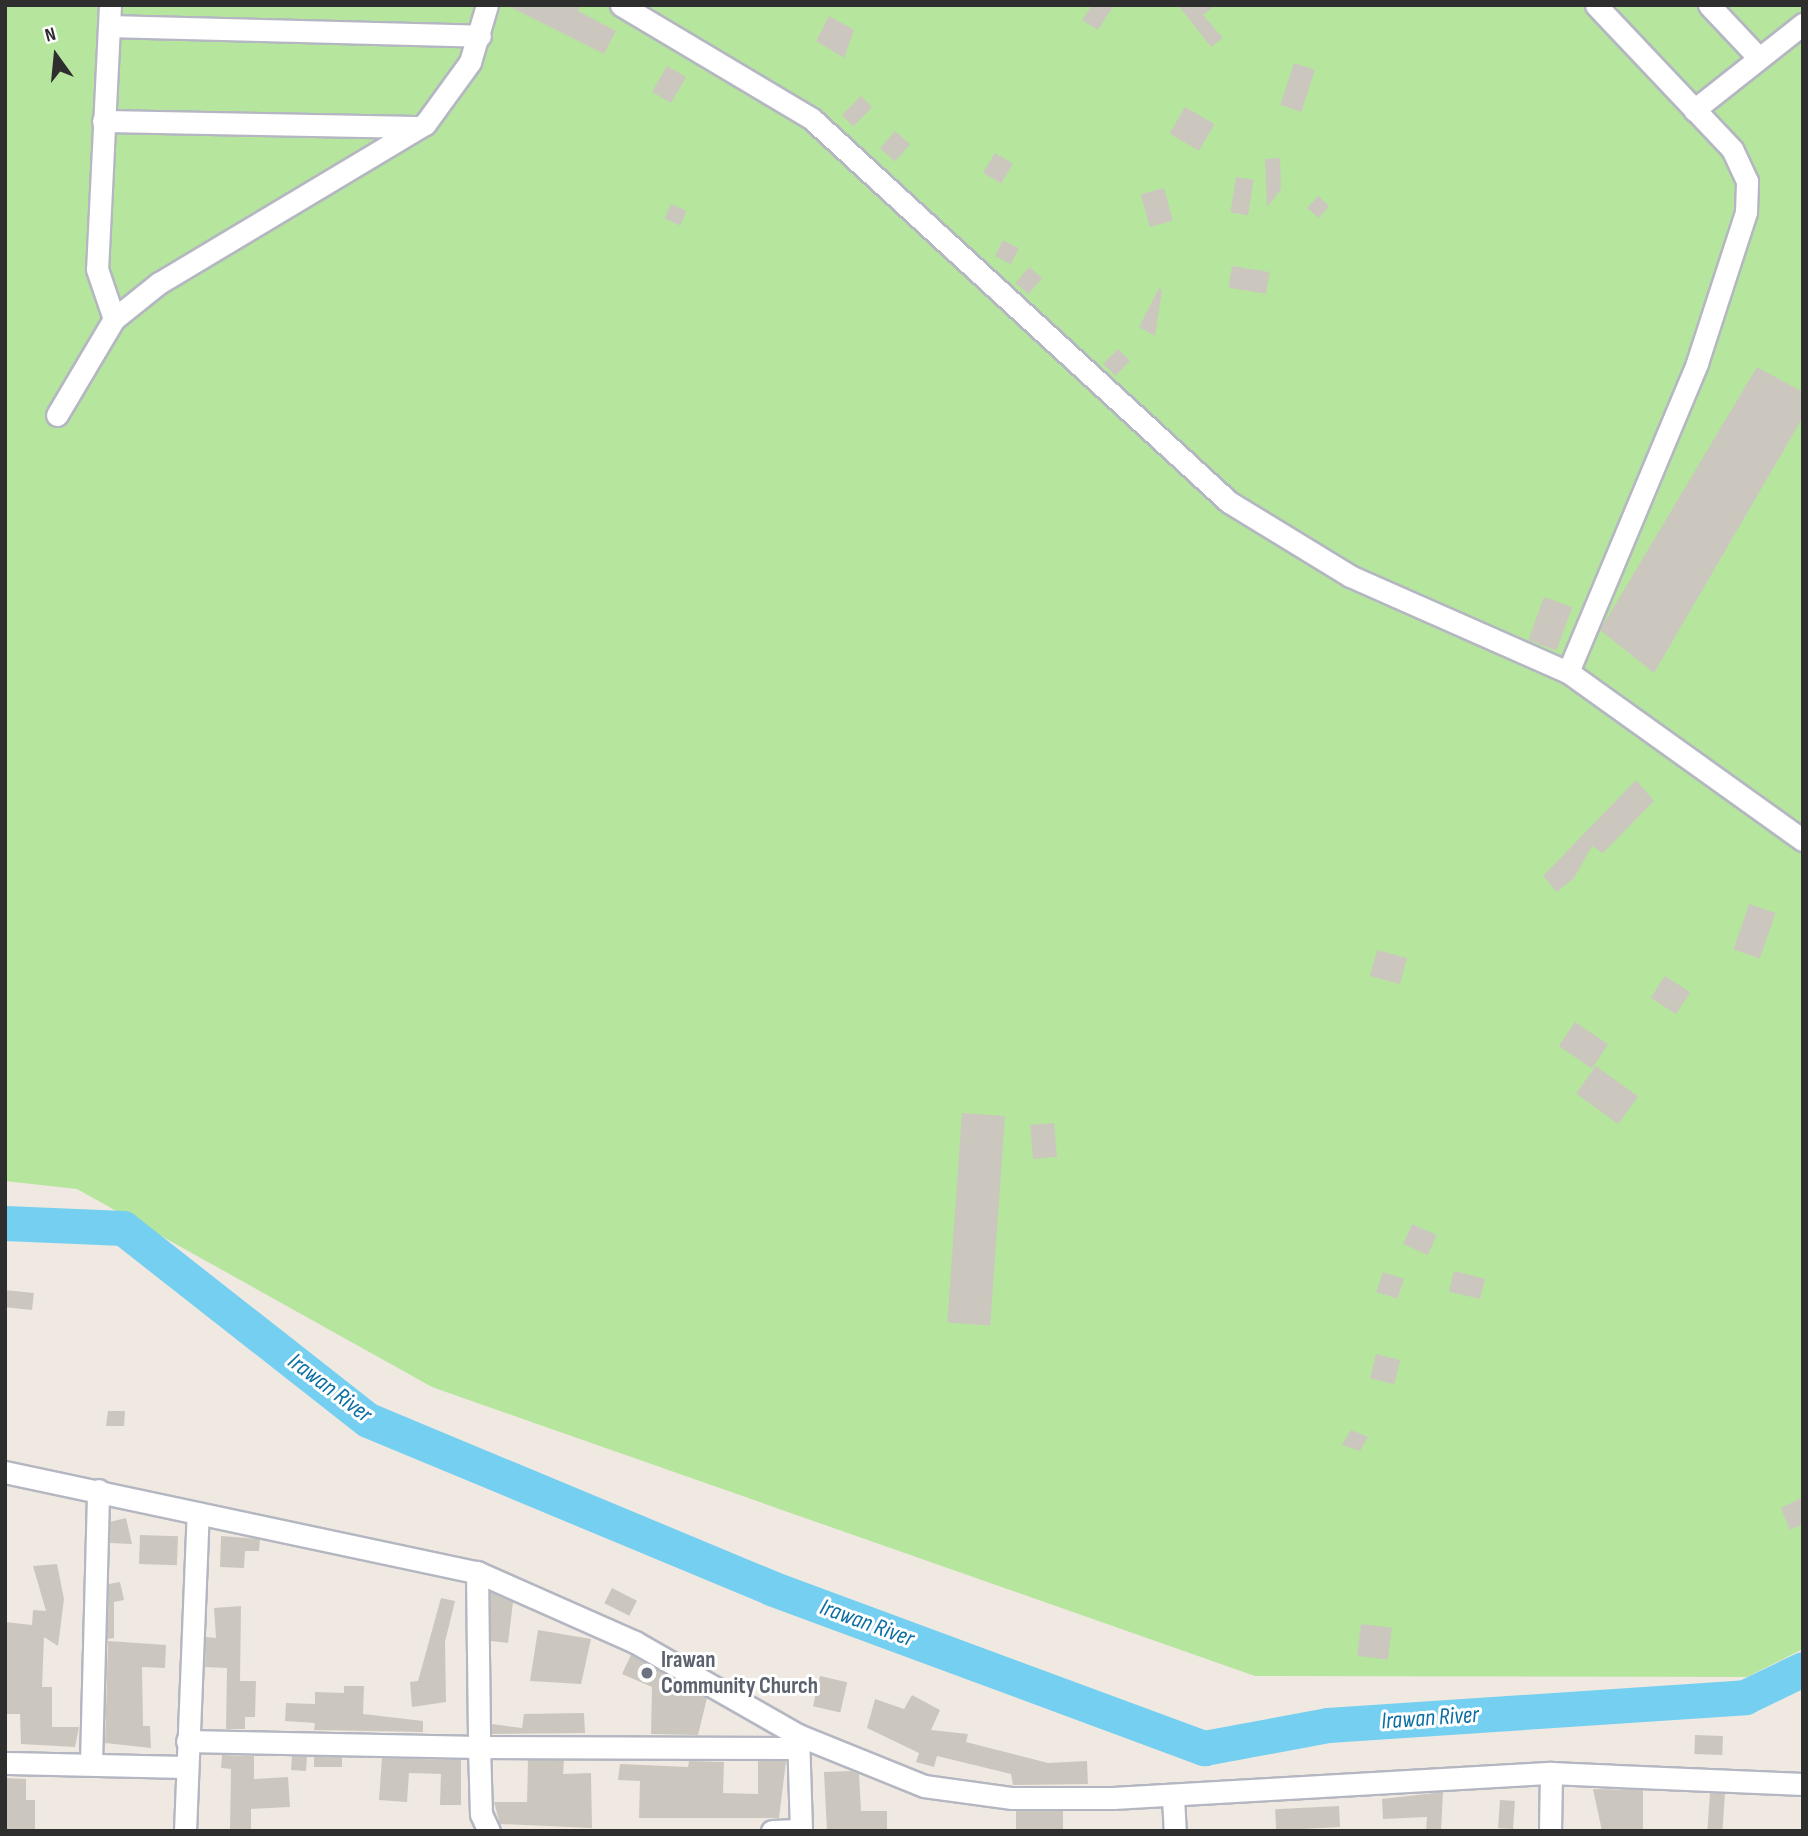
<!DOCTYPE html>
<style>
body{margin:0}
#map{position:relative;width:1808px;height:1836px;overflow:hidden;background:#efe9e1;font-family:"Sofia Sans Condensed",sans-serif}
div>[style]{position:absolute}
[style*='--x']{left:calc(var(--x)*1px);top:calc(var(--y)*1px);width:calc(var(--w)*1px);rotate:calc(var(--a)*1deg)}
.green>*{inset:0;background:#b6e59e}
.river>*{height:35px;margin:-17.5px;padding:0 17.5px;transform-origin:17.5px;border-radius:17.5px;background:#75cff0}
.building>*{inset:0;background:#cbc7bf;transform-origin:0 0}
.roads{filter:drop-shadow(2px 0 #b4b7c1) drop-shadow(-2px 0 #b4b7c1) drop-shadow(0 2px #b4b7c1) drop-shadow(0 -2px #b4b7c1)}
.street>*{height:21px;margin:-10.5px;padding:0 10.5px;transform-origin:10.5px;border-radius:10.5px;background:#fff}
.dots>*{width:19px;height:19px;translate:-50% -50%;box-sizing:border-box;border:4px solid #fff;border-radius:50%}
span{translate:-50% -50%;white-space:nowrap;text-align:center;line-height:1.15;-webkit-text-stroke:6px #fff;paint-order:stroke}
.worship-label{font-size:23px;color:#5b616d;font-weight:700}
.left{translate:0 -50%;text-align:left}
.water-label{font-size:24px;color:#0d6fa3;font-style:italic}
.frame{position:absolute;inset:0;border:7px solid #2e2e2e;pointer-events:none}
.north{position:absolute;left:21px;top:21px;width:70px;height:70px;-webkit-text-stroke:5px #fff;paint-order:stroke;rotate:345deg;font-size:19px;font-weight:700;line-height:28px;text-align:center;color:#2e2e2e}
.north::after{content:'';display:block;margin:auto;width:24px;height:32px;background:#2e2e2e;clip-path:polygon(50% 0,100% 100%,50% 72%,0 100%)}
</style>
<div id="map">
<div class="green">
<div style="clip-path:polygon(5px 5px,1803px 5px,1803px 1649px,1747px 1677px,1255px 1676px,432px 1387px,77px 1189px,5px 1181px)"></div>
</div>
<div class="river">
<div style="--x:5;--y:1223;--w:118;--a:2.4"></div>
<div style="--x:123;--y:1228;--w:311;--a:38.1"></div>
<div style="--x:368;--y:1420;--w:437;--a:22.6"></div>
<div style="--x:771;--y:1588;--w:462;--a:20.3"></div>
<div style="--x:1204;--y:1748;--w:126;--a:-10.5"></div>
<div style="--x:1328;--y:1725;--w:418;--a:-3.8"></div>
<div style="--x:1745;--y:1697;--w:64;--a:-25.8"></div>
</div>
<div class="building">
<div style="clip-path:polygon(506px 5px,580px 5px,578px 11px,616px 31px,604px 54px)"></div>
<div style="clip-path:polygon(1092px 5px,1114px 5px,1098px 30px,1082px 20px)"></div>
<div style="clip-path:polygon(1178px 5px,1216px 5px,1203px 15px,1223px 38px,1211px 47px)"></div>
<div style="clip-path:polygon(829px 16px,854px 30px,844px 58px,816px 41px)"></div>
<div style="left:1294px;top:63px;width:22px;height:44px;rotate:18deg"></div>
<div style="left:667px;top:66px;width:22px;height:30px;rotate:30deg"></div>
<div style="left:861px;top:96px;width:16px;height:27px;rotate:45deg"></div>
<div style="left:1185px;top:107px;width:34px;height:31px;rotate:30deg"></div>
<div style="left:895px;top:131px;width:20px;height:23px;rotate:41deg"></div>
<div style="left:995px;top:153px;width:21px;height:23px;rotate:31deg"></div>
<div style="clip-path:polygon(1280px 158px,1281px 189px,1267px 207px,1265px 159px)"></div>
<div style="left:1236px;top:177px;width:18px;height:36px;rotate:9deg"></div>
<div style="left:1164px;top:188px;width:34px;height:24px;rotate:75deg"></div>
<div style="left:1318px;top:196px;width:15px;height:16px;rotate:42deg"></div>
<div style="left:671px;top:204px;width:17px;height:16px;rotate:24deg"></div>
<div style="left:1003px;top:240px;width:18px;height:18px;rotate:27deg"></div>
<div style="left:1232px;top:266px;width:38px;height:22px;rotate:9deg"></div>
<div style="left:1029px;top:267px;width:17px;height:21px;rotate:40deg"></div>
<div style="clip-path:polygon(1159px 288px,1162px 290px,1155px 336px,1139px 327px)"></div>
<div style="left:1118px;top:349px;width:17px;height:21px;rotate:45deg"></div>
<div style="clip-path:polygon(1757px 367px,1803px 392px,1803px 417px,1654px 673px,1600px 630px)"></div>
<div style="left:1544px;top:597px;width:30px;height:46px;rotate:20deg"></div>
<div style="clip-path:polygon(1636px 780px,1654px 801px,1603px 853px,1592px 846px,1574px 878px,1557px 892px,1543px 876px)"></div>
<div style="left:1749px;top:904px;width:28px;height:48px;rotate:19deg"></div>
<div style="left:1377px;top:950px;width:31px;height:27px;rotate:15deg"></div>
<div style="left:1665px;top:976px;width:30px;height:26px;rotate:33deg"></div>
<div style="left:1575px;top:1022px;width:40px;height:29px;rotate:34deg"></div>
<div style="left:1596px;top:1066px;width:52px;height:34px;rotate:36deg"></div>
<div style="left:962px;top:1113px;width:43px;height:210px;rotate:4deg"></div>
<div style="left:1054px;top:1123px;width:34px;height:24px;rotate:85deg"></div>
<div style="left:1412px;top:1224px;width:27px;height:22px;rotate:24deg"></div>
<div style="left:1454px;top:1271px;width:32px;height:21px;rotate:14deg"></div>
<div style="left:1383px;top:1272px;width:22px;height:21px;rotate:18deg"></div>
<div style="left:5px;top:1290px;width:29px;height:17px;rotate:6deg"></div>
<div style="left:1376px;top:1354px;width:25px;height:25px;rotate:14deg"></div>
<div style="clip-path:polygon(108px 1411px,125px 1411px,124px 1426px,106px 1426px)"></div>
<div style="clip-path:polygon(1351px 1430px,1368px 1437px,1360px 1451px,1342px 1445px)"></div>
<div style="clip-path:polygon(1803px 1497px,1803px 1524px,1790px 1530px,1781px 1508px)"></div>
<div style="clip-path:polygon(126px 1518px,132px 1544px,110px 1543px,110px 1522px)"></div>
<div style="left:140px;top:1535px;width:38px;height:29px;rotate:2deg"></div>
<div style="clip-path:polygon(221px 1536px,260px 1539px,259px 1551px,245px 1551px,244px 1568px,220px 1567px)"></div>
<div style="clip-path:polygon(57px 1564px,64px 1599px,58px 1646px,44px 1637px,42px 1687px,52px 1687px,52px 1727px,79px 1727px,75px 1747px,21px 1744px,20px 1714px,5px 1714px,5px 1622px,32px 1625px,33px 1610px,46px 1611px,33px 1566px)"></div>
<div style="clip-path:polygon(120px 1582px,124px 1600px,114px 1602px,114px 1638px,107px 1639px,109px 1584px)"></div>
<div style="left:612px;top:1588px;width:28px;height:17px;rotate:27deg"></div>
<div style="clip-path:polygon(490px 1592px,513px 1602px,508px 1643px,491px 1641px)"></div>
<div style="clip-path:polygon(441px 1598px,455px 1601px,445px 1642px,446px 1702px,412px 1707px,410px 1682px,418px 1681px)"></div>
<div style="clip-path:polygon(241px 1606px,240px 1681px,256px 1681px,255px 1717px,245px 1717px,245px 1729px,226px 1729px,227px 1668px,205px 1667px,206px 1637px,216px 1638px,214px 1608px)"></div>
<div style="left:1361px;top:1624px;width:31px;height:32px;rotate:7deg"></div>
<div style="clip-path:polygon(538px 1630px,591px 1639px,581px 1684px,530px 1681px)"></div>
<div style="clip-path:polygon(108px 1641px,166px 1645px,165px 1668px,142px 1667px,143px 1726px,150px 1726px,151px 1748px,105px 1743px)"></div>
<div style="clip-path:polygon(631px 1655px,707px 1698px,698px 1735px,651px 1734px,652px 1687px,622px 1674px)"></div>
<div style="left:820px;top:1676px;width:28px;height:31px;rotate:13deg"></div>
<div style="clip-path:polygon(344px 1686px,364px 1686px,363px 1714px,423px 1721px,423px 1732px,314px 1730px,315px 1723px,285px 1721px,286px 1703px,315px 1704px,315px 1692px,344px 1693px)"></div>
<div style="clip-path:polygon(912px 1695px,940px 1710px,931px 1730px,968px 1734px,966px 1742px,1048px 1763px,1087px 1761px,1088px 1784px,1013px 1785px,1011px 1774px,937px 1756px,934px 1767px,916px 1762px,919px 1753px,867px 1728px,875px 1699px,904px 1709px)"></div>
<div style="clip-path:polygon(584px 1713px,585px 1733px,492px 1734px,492px 1724px,522px 1728px,524px 1714px)"></div>
<div style="left:1695px;top:1735px;width:28px;height:19px;rotate:2deg"></div>
<div style="clip-path:polygon(222px 1755px,254px 1756px,254px 1779px,288px 1777px,290px 1807px,251px 1809px,251px 1831px,230px 1831px,231px 1769px,221px 1768px)"></div>
<div style="left:292px;top:1756px;width:15px;height:14px;rotate:4deg"></div>
<div style="left:314px;top:1757px;width:28px;height:10px"></div>
<div style="clip-path:polygon(382px 1758px,461px 1760px,461px 1805px,440px 1805px,441px 1774px,409px 1773px,407px 1802px,379px 1800px)"></div>
<div style="clip-path:polygon(528px 1760px,564px 1760px,563px 1774px,591px 1773px,592px 1828px,500px 1824px,494px 1802px,527px 1802px)"></div>
<div style="clip-path:polygon(689px 1761px,724px 1762px,723px 1793px,758px 1794px,758px 1761px,786px 1761px,779px 1818px,639px 1818px,640px 1781px,618px 1780px,620px 1764px,688px 1767px)"></div>
<div style="clip-path:polygon(851px 1771px,859px 1774px,861px 1811px,887px 1811px,887px 1831px,827px 1831px,824px 1772px)"></div>
<div style="clip-path:polygon(5px 1778px,26px 1779px,26px 1800px,35px 1800px,35px 1831px,5px 1831px)"></div>
<div style="clip-path:polygon(1593px 1789px,1643px 1790px,1643px 1831px,1602px 1831px)"></div>
<div style="clip-path:polygon(1443px 1792px,1441px 1831px,1426px 1831px,1427px 1817px,1383px 1819px,1382px 1799px)"></div>
<div style="left:1710px;top:1793px;width:15px;height:38px;rotate:4deg"></div>
<div style="left:1500px;top:1800px;width:15px;height:28px;rotate:4deg"></div>
<div style="left:1339px;top:1806px;width:21px;height:64px;rotate:87deg"></div>
<div style="left:1016px;top:1811px;width:47px;height:20px"></div>
</div>
<div class="roads">
<div class="street">
<div style="--x:110;--y:5;--w:264;--a:92.8"></div>
<div style="--x:97;--y:269;--w:53;--a:71.2"></div>
<div style="--x:621;--y:5;--w:222;--a:30.8"></div>
<div style="--x:812;--y:119;--w:566;--a:42.57"></div>
<div style="--x:1229;--y:502;--w:142;--a:31.4"></div>
<div style="--x:1350;--y:576;--w:238;--a:23.8"></div>
<div style="--x:1568;--y:672;--w:289;--a:35.6"></div>
<div style="--x:1709;--y:5;--w:73;--a:46.7"></div>
<div style="--x:109;--y:26;--w:371;--a:1.5"></div>
<div style="--x:1694;--y:110;--w:139;--a:-38.3"></div>
<div style="--x:103;--y:121;--w:315;--a:1.1"></div>
<div style="--x:57;--y:415;--w:112;--a:-59.3"></div>
<div style="--x:114;--y:319;--w:58;--a:-38.7"></div>
<div style="--x:159;--y:283;--w:310;--a:-30.9"></div>
<div style="--x:425;--y:124;--w:77;--a:-54"></div>
<div style="--x:470;--y:62;--w:59;--a:-73.4"></div>
<div style="--x:1568;--y:672;--w:335;--a:-67.3"></div>
<div style="--x:1697;--y:363;--w:159;--a:-72"></div>
<div style="--x:1746;--y:212;--w:31;--a:-88"></div>
<div style="--x:1747;--y:181;--w:35;--a:-115"></div>
<div style="--x:1732;--y:149;--w:198;--a:-133.4"></div>
<div style="--x:5;--y:1472;--w:482;--a:12"></div>
<div style="--x:477;--y:1572;--w:173;--a:23.9"></div>
<div style="--x:635;--y:1642;--w:188;--a:29.7"></div>
<div style="--x:798;--y:1735;--w:136;--a:22"></div>
<div style="--x:924;--y:1786;--w:89;--a:7.8"></div>
<div style="--x:1012;--y:1798;--w:101;--a:0"></div>
<div style="--x:1113;--y:1798;--w:439;--a:-3.3"></div>
<div style="--x:1551;--y:1773;--w:252;--a:2.5"></div>
<div style="--x:477;--y:1572;--w:175;--a:89.3"></div>
<div style="--x:479;--y:1747;--w:318;--a:0.2"></div>
<div style="--x:798;--y:1735;--w:96;--a:88.2"></div>
<div style="--x:187;--y:1741;--w:292;--a:1.2"></div>
<div style="--x:479;--y:1747;--w:67;--a:88.3"></div>
<div style="--x:481;--y:1814;--w:19;--a:65"></div>
<div style="--x:91;--y:1762;--w:272;--a:-88.5"></div>
<div style="--x:5;--y:1763;--w:181;--a:1.3"></div>
<div style="--x:1173;--y:1797;--w:34;--a:87"></div>
<div style="--x:185;--y:1831;--w:318;--a:-87.7"></div>
<div style="--x:772;--y:1831;--w:29;--a:-2"></div>
<div style="--x:1550;--y:1831;--w:58;--a:-89"></div>
</div>
</div>
<div class="dots">
<div style="left:647px;top:1673px;background:#6b7280"></div>
</div>
<div class="worship-label">
<span class="left" style="left:661px;top:1673px">Irawan<br>Community Church</span>
</div>
<div class="water-label">
<span style="left:330px;top:1388px;rotate:37deg">Irawan River</span>
<span style="left:867px;top:1623px;rotate:20deg">Irawan River</span>
<span style="left:1430px;top:1718px;rotate:-4deg">Irawan River</span>
</div>
<div class="frame"></div>
<div class="north">N</div>
</div>
